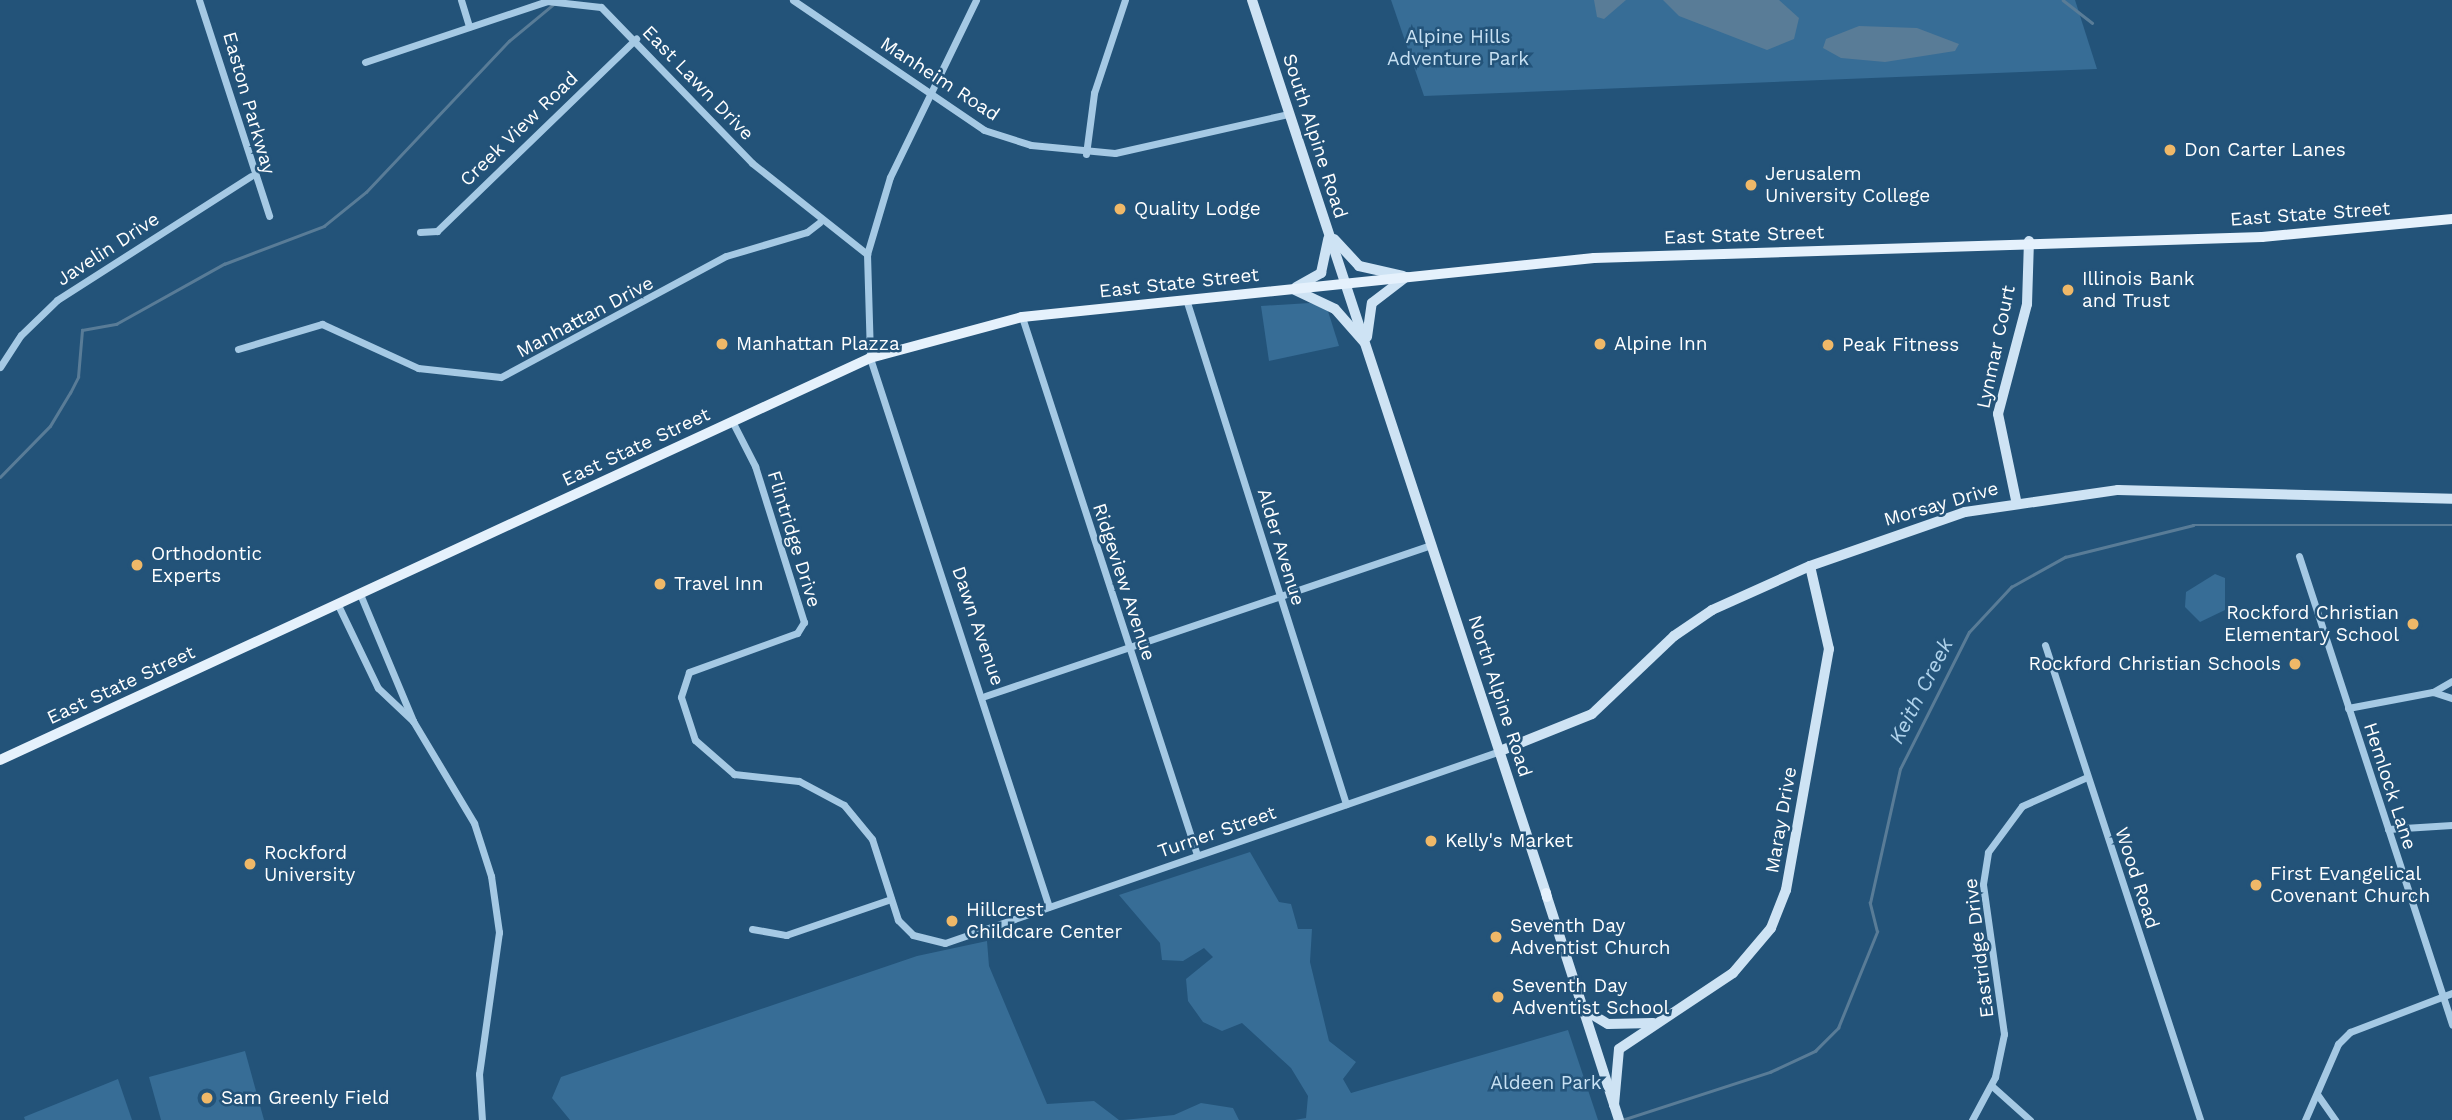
<!DOCTYPE html>
<style>
body{margin:0}
#map{position:relative;width:2452px;height:1120px;overflow:hidden;background:#235379;font-family:"Work Sans",sans-serif}
div>[style]{position:absolute}
[style*='--x']{left:calc(var(--x)*1px);top:calc(var(--y)*1px);width:calc(var(--w)*1px);rotate:calc(var(--a)*1deg)}
.green>*{inset:0;background:#376d96}
.water>*{inset:0;background:#597c97}
.stream>*{height:2.5px;margin:-1.25px;padding:0 1.25px;transform-origin:1.25px;border-radius:1.25px;background:#597c97}
.street>*{height:7px;margin:-3.5px;padding:0 3.5px;transform-origin:3.5px;border-radius:3.5px;background:#a5c9e4}
.secondary>*{height:10px;margin:-5px;padding:0 5px;transform-origin:5px;border-radius:5px;background:#cee3f4}
.primary>*{height:10px;margin:-5px;padding:0 5px;transform-origin:5px;border-radius:5px;background:#e5f1fc}
.dots>*{width:19px;height:19px;translate:-50% -50%;box-sizing:border-box;border:4px solid #235379;border-radius:50%}
span{translate:-50% -50%;white-space:nowrap;text-align:center;line-height:1.15;-webkit-text-stroke:5px #235379;paint-order:stroke}
.park-label{font-size:19px;color:#c8e1f3}
.street-label{font-size:19px;color:#fff}
.poi-label{font-size:19px;color:#fff}
.left{translate:0 -50%;text-align:left}
.right{translate:-100% -50%;text-align:right}
.water-label{font-size:21px;color:#b0d3ec;font-style:italic}
</style>
<div id="map">
<div class="green">
<div style="clip-path:polygon(1391px 0,2075px 0,2097px 69px,1424px 96px)"></div>
<div style="clip-path:polygon(1310px 303px,1327px 308px,1339px 346px,1269px 361px,1261px 306px)"></div>
<div style="clip-path:polygon(2215px 574px,2225px 578px,2225px 610px,2200px 622px,2185px 607px,2186px 592px)"></div>
<div style="clip-path:polygon(1250px 852px,1279px 902px,1291px 904px,1298px 929px,1312px 929px,1310px 962px,1329px 1041px,1356px 1062px,1343px 1079px,1351px 1093px,1568px 1030px,1598px 1120px,1295px 1120px,1306px 1118px,1308px 1096px,1291px 1068px,1242px 1023px,1222px 1031px,1203px 1022px,1188px 1001px,1186px 979px,1213px 957px,1204px 948px,1183px 961px,1162px 960px,1160px 943px,1119px 895px)"></div>
<div style="clip-path:polygon(987px 941px,989px 966px,1047px 1104px,1094px 1101px,1119px 1120px,570px 1120px,552px 1098px,561px 1077px,917px 956px)"></div>
<div style="clip-path:polygon(245px 1051px,264px 1120px,161px 1120px,149px 1077px)"></div>
<div style="clip-path:polygon(118px 1079px,132px 1120px,25px 1120px,24px 1117px)"></div>
<div style="clip-path:polygon(1201px 1103px,1233px 1108px,1239px 1120px,1123px 1120px,1174px 1115px)"></div>
</div>
<div class="water">
<div style="clip-path:polygon(1594px 0,1626px 0,1604px 19px,1597px 17px)"></div>
<div style="clip-path:polygon(1663px 0,1779px 0,1799px 18px,1794px 39px,1767px 50px,1679px 16px)"></div>
<div style="clip-path:polygon(1859px 26px,1917px 28px,1959px 44px,1955px 51px,1885px 62px,1841px 58px,1823px 48px,1826px 39px)"></div>
</div>
<div class="stream">
<div style="--x:2063;--y:0;--w:37;--a:38"></div>
<div style="--x:0;--y:477;--w:71;--a:-45.6"></div>
<div style="--x:50;--y:426;--w:39;--a:-59"></div>
<div style="--x:70;--y:393;--w:18;--a:-63"></div>
<div style="--x:78;--y:377;--w:47;--a:-85.1"></div>
<div style="--x:82;--y:330;--w:35;--a:-10"></div>
<div style="--x:116;--y:324;--w:124;--a:-29.1"></div>
<div style="--x:224;--y:264;--w:107;--a:-20.8"></div>
<div style="--x:324;--y:226;--w:54;--a:-39"></div>
<div style="--x:366;--y:192;--w:208;--a:-46.6"></div>
<div style="--x:509;--y:41;--w:60;--a:-39.6"></div>
<div style="--x:1622;--y:1120;--w:156;--a:-18"></div>
<div style="--x:1770;--y:1072;--w:50;--a:-25"></div>
<div style="--x:1815;--y:1051;--w:33;--a:-45"></div>
<div style="--x:1838;--y:1028;--w:104;--a:-67.9"></div>
<div style="--x:1877;--y:932;--w:30;--a:-104"></div>
<div style="--x:1870;--y:903;--w:137;--a:-77.4"></div>
<div style="--x:1900;--y:769;--w:153;--a:-63.3"></div>
<div style="--x:1969;--y:632;--w:62;--a:-47"></div>
<div style="--x:2011;--y:587;--w:62;--a:-29.1"></div>
<div style="--x:2065;--y:557;--w:132;--a:-14"></div>
<div style="--x:2193;--y:525;--w:259;--a:0"></div>
</div>
<div class="street">
<div style="--x:199;--y:0;--w:227;--a:72"></div>
<div style="--x:461;--y:0;--w:28;--a:73"></div>
<div style="--x:793;--y:0;--w:231;--a:34.2"></div>
<div style="--x:984;--y:130;--w:49;--a:17.7"></div>
<div style="--x:1031;--y:145;--w:84;--a:5.4"></div>
<div style="--x:1115;--y:153;--w:177;--a:-12.7"></div>
<div style="--x:976;--y:0;--w:197;--a:115.9"></div>
<div style="--x:890;--y:177;--w:80;--a:106.6"></div>
<div style="--x:867;--y:254;--w:104;--a:88.3"></div>
<div style="--x:870;--y:358;--w:577;--a:71.94"></div>
<div style="--x:365;--y:62;--w:192;--a:-18.5"></div>
<div style="--x:547;--y:1;--w:54;--a:6.3"></div>
<div style="--x:601;--y:7;--w:217;--a:45.9"></div>
<div style="--x:752;--y:163;--w:147;--a:38.4"></div>
<div style="--x:1086;--y:154;--w:62;--a:-82.5"></div>
<div style="--x:1094;--y:93;--w:98;--a:-71.6"></div>
<div style="--x:420;--y:232;--w:17;--a:-3"></div>
<div style="--x:437;--y:231;--w:277;--a:-44"></div>
<div style="--x:1186;--y:299;--w:530;--a:72.42"></div>
<div style="--x:1022;--y:317;--w:566;--a:71.98"></div>
<div style="--x:238;--y:349;--w:88;--a:-16.6"></div>
<div style="--x:322;--y:324;--w:106;--a:24.6"></div>
<div style="--x:418;--y:368;--w:83;--a:6.2"></div>
<div style="--x:501;--y:377;--w:255;--a:-28.3"></div>
<div style="--x:726;--y:256;--w:84;--a:-16.5"></div>
<div style="--x:807;--y:232;--w:16;--a:-38"></div>
<div style="--x:0;--y:367;--w:38;--a:-57"></div>
<div style="--x:21;--y:335;--w:50;--a:-44.2"></div>
<div style="--x:57;--y:300;--w:230;--a:-32.6"></div>
<div style="--x:732;--y:421;--w:51;--a:62.9"></div>
<div style="--x:755;--y:466;--w:164;--a:72.6"></div>
<div style="--x:804;--y:622;--w:13;--a:122"></div>
<div style="--x:797;--y:633;--w:115;--a:160.1"></div>
<div style="--x:689;--y:672;--w:26;--a:108"></div>
<div style="--x:681;--y:697;--w:45;--a:72"></div>
<div style="--x:695;--y:740;--w:52;--a:41.1"></div>
<div style="--x:734;--y:774;--w:65;--a:6.1"></div>
<div style="--x:799;--y:781;--w:51;--a:28.1"></div>
<div style="--x:844;--y:805;--w:44;--a:50.5"></div>
<div style="--x:872;--y:839;--w:85;--a:72.2"></div>
<div style="--x:898;--y:920;--w:21;--a:45"></div>
<div style="--x:913;--y:935;--w:33;--a:14"></div>
<div style="--x:945;--y:943;--w:587;--a:-19.08"></div>
<div style="--x:2299;--y:556;--w:493;--a:71.9"></div>
<div style="--x:360;--y:594;--w:138;--a:67.3"></div>
<div style="--x:413;--y:721;--w:119;--a:59.1"></div>
<div style="--x:474;--y:823;--w:56;--a:72.2"></div>
<div style="--x:491;--y:876;--w:57;--a:81.9"></div>
<div style="--x:499;--y:932;--w:143;--a:98"></div>
<div style="--x:479;--y:1074;--w:46;--a:86.3"></div>
<div style="--x:338;--y:605;--w:92;--a:64.3"></div>
<div style="--x:378;--y:688;--w:48;--a:43.3"></div>
<div style="--x:2045;--y:645;--w:500;--a:71.9"></div>
<div style="--x:2433;--y:692;--w:20;--a:18"></div>
<div style="--x:985;--y:696;--w:472;--a:-18.7"></div>
<div style="--x:2348;--y:708;--w:86;--a:-10.7"></div>
<div style="--x:2433;--y:692;--w:22;--a:-30"></div>
<div style="--x:2388;--y:829;--w:64;--a:-3.6"></div>
<div style="--x:752;--y:929;--w:35;--a:10"></div>
<div style="--x:786;--y:935;--w:111;--a:-18.9"></div>
<div style="--x:1992;--y:1086;--w:51;--a:41.8"></div>
<div style="--x:2317;--y:1094;--w:32;--a:55"></div>
<div style="--x:1972;--y:1120;--w:49;--a:-61.9"></div>
<div style="--x:1995;--y:1077;--w:44;--a:-78.2"></div>
<div style="--x:2004;--y:1034;--w:151;--a:-98"></div>
<div style="--x:1983;--y:884;--w:32;--a:-81"></div>
<div style="--x:1988;--y:852;--w:57;--a:-53.5"></div>
<div style="--x:2022;--y:806;--w:71;--a:-24"></div>
<div style="--x:2305;--y:1120;--w:83;--a:-66.5"></div>
<div style="--x:2338;--y:1044;--w:17;--a:-45"></div>
<div style="--x:2350;--y:1032;--w:109;--a:-20.9"></div>
</div>
<div class="secondary">
<div style="--x:1252;--y:0;--w:940;--a:71.78"></div>
<div style="--x:1334;--y:239;--w:37;--a:47"></div>
<div style="--x:1359;--y:266;--w:45;--a:12.8"></div>
<div style="--x:1296;--y:287;--w:29;--a:-29"></div>
<div style="--x:1321;--y:273;--w:35;--a:-78"></div>
<div style="--x:1295;--y:290;--w:44;--a:25.4"></div>
<div style="--x:1335;--y:309;--w:44;--a:48.7"></div>
<div style="--x:1367;--y:337;--w:34;--a:-82"></div>
<div style="--x:1372;--y:303;--w:43;--a:-37.4"></div>
<div style="--x:2016;--y:500;--w:88;--a:-101.8"></div>
<div style="--x:1998;--y:414;--w:114;--a:-75.2"></div>
<div style="--x:2027;--y:304;--w:63;--a:-88.2"></div>
<div style="--x:1500;--y:751;--w:99;--a:-21.9"></div>
<div style="--x:1592;--y:714;--w:113;--a:-43.6"></div>
<div style="--x:1674;--y:636;--w:46;--a:-34.4"></div>
<div style="--x:1712;--y:610;--w:107;--a:-24.2"></div>
<div style="--x:1810;--y:566;--w:164;--a:-19.2"></div>
<div style="--x:1965;--y:512;--w:155;--a:-8.2"></div>
<div style="--x:2118;--y:490;--w:334;--a:1.5"></div>
<div style="--x:1547;--y:897;--w:234;--a:72.1"></div>
<div style="--x:1583;--y:1009;--w:29;--a:31"></div>
<div style="--x:1608;--y:1024;--w:45;--a:-1.3"></div>
<div style="--x:1614;--y:1105;--w:56;--a:-84.9"></div>
<div style="--x:1619;--y:1049;--w:137;--a:-33.7"></div>
<div style="--x:1733;--y:973;--w:59;--a:-49.8"></div>
<div style="--x:1771;--y:928;--w:41;--a:-68.5"></div>
<div style="--x:1786;--y:890;--w:245;--a:-79.9"></div>
<div style="--x:1829;--y:649;--w:85;--a:-102.9"></div>
</div>
<div class="primary">
<div style="--x:0;--y:760;--w:958;--a:-24.8"></div>
<div style="--x:870;--y:358;--w:157;--a:-15.1"></div>
<div style="--x:1022;--y:317;--w:575;--a:-5.89"></div>
<div style="--x:1594;--y:258;--w:668;--a:-1.8"></div>
<div style="--x:2262;--y:237;--w:191;--a:-5.4"></div>
<div style="--x:1546;--y:893;--w:4;--a:76"></div>
</div>
<div class="dots">
<div style="left:2170px;top:150px;background:#efb868"></div>
<div style="left:1751px;top:185px;background:#efb868"></div>
<div style="left:1120px;top:209px;background:#efb868"></div>
<div style="left:2068px;top:290px;background:#efb868"></div>
<div style="left:722px;top:344px;background:#efb868"></div>
<div style="left:1600px;top:344px;background:#efb868"></div>
<div style="left:1828px;top:345px;background:#efb868"></div>
<div style="left:137px;top:565px;background:#efb868"></div>
<div style="left:660px;top:584px;background:#efb868"></div>
<div style="left:2413px;top:624px;background:#efb868"></div>
<div style="left:2295px;top:664px;background:#efb868"></div>
<div style="left:1431px;top:841px;background:#efb868"></div>
<div style="left:250px;top:864px;background:#efb868"></div>
<div style="left:2256px;top:885px;background:#efb868"></div>
<div style="left:952px;top:921px;background:#efb868"></div>
<div style="left:1496px;top:937px;background:#efb868"></div>
<div style="left:1498px;top:997px;background:#efb868"></div>
<div style="left:207px;top:1098px;background:#efb868"></div>
</div>
<div class="park-label">
<span style="left:1458px;top:48px">Alpine Hills<br>Adventure Park</span>
<span style="left:1546px;top:1083px">Aldeen Park</span>
</div>
<div class="street-label">
<span style="left:940px;top:79px;rotate:33deg">Manheim Road</span>
<span style="left:698px;top:83px;rotate:46deg">East Lawn Drive</span>
<span style="left:249px;top:103px;rotate:74deg">Easton Parkway</span>
<span style="left:519px;top:129px;rotate:-44deg">Creek View Road</span>
<span style="left:1315px;top:136px;rotate:72deg">South Alpine Road</span>
<span style="left:2310px;top:214px;rotate:-4deg">East State Street</span>
<span style="left:1744px;top:235px;rotate:-2deg">East State Street</span>
<span style="left:108px;top:249px;rotate:-33deg">Javelin Drive</span>
<span style="left:1179px;top:283px;rotate:-6deg">East State Street</span>
<span style="left:585px;top:317px;rotate:-28deg">Manhattan Drive</span>
<span style="left:1996px;top:347px;rotate:-78deg">Lynmar Court</span>
<span style="left:636px;top:447px;rotate:-25deg">East State Street</span>
<span style="left:1941px;top:504px;rotate:-16deg">Morsay Drive</span>
<span style="left:794px;top:539px;rotate:73deg">Flintridge Drive</span>
<span style="left:1281px;top:547px;rotate:73deg">Alder Avenue</span>
<span style="left:1124px;top:582px;rotate:72deg">Ridgeview Avenue</span>
<span style="left:978px;top:626px;rotate:71deg">Dawn Avenue</span>
<span style="left:121px;top:685px;rotate:-25deg">East State Street</span>
<span style="left:1500px;top:696px;rotate:72deg">North Alpine Road</span>
<span style="left:2390px;top:786px;rotate:72deg">Hemlock Lane</span>
<span style="left:1781px;top:820px;rotate:-80deg">Maray Drive</span>
<span style="left:1217px;top:832px;rotate:-19deg">Turner Street</span>
<span style="left:2137px;top:878px;rotate:72deg">Wood Road</span>
<span style="left:1979px;top:948px;rotate:-97deg">Eastridge Drive</span>
</div>
<div class="poi-label">
<span class="left" style="left:2184px;top:150px">Don Carter Lanes</span>
<span class="left" style="left:1765px;top:185px">Jerusalem<br>University College</span>
<span class="left" style="left:1134px;top:209px">Quality Lodge</span>
<span class="left" style="left:2082px;top:290px">Illinois Bank<br>and Trust</span>
<span class="left" style="left:736px;top:344px">Manhattan Plazza</span>
<span class="left" style="left:1614px;top:344px">Alpine Inn</span>
<span class="left" style="left:1842px;top:345px">Peak Fitness</span>
<span class="left" style="left:151px;top:565px">Orthodontic<br>Experts</span>
<span class="left" style="left:674px;top:584px">Travel Inn</span>
<span class="right" style="left:2399px;top:624px">Rockford Christian<br>Elementary School</span>
<span class="right" style="left:2281px;top:664px">Rockford Christian Schools</span>
<span class="left" style="left:1445px;top:841px">Kelly's Market</span>
<span class="left" style="left:264px;top:864px">Rockford<br>University</span>
<span class="left" style="left:2270px;top:885px">First Evangelical<br>Covenant Church</span>
<span class="left" style="left:966px;top:921px">Hillcrest<br>Childcare Center</span>
<span class="left" style="left:1510px;top:937px">Seventh Day<br>Adventist Church</span>
<span class="left" style="left:1512px;top:997px">Seventh Day<br>Adventist School</span>
<span class="left" style="left:221px;top:1098px">Sam Greenly Field</span>
</div>
<div class="water-label">
<span style="left:1921px;top:691px;rotate:-63deg">Keith Creek</span>
</div>
</div>
